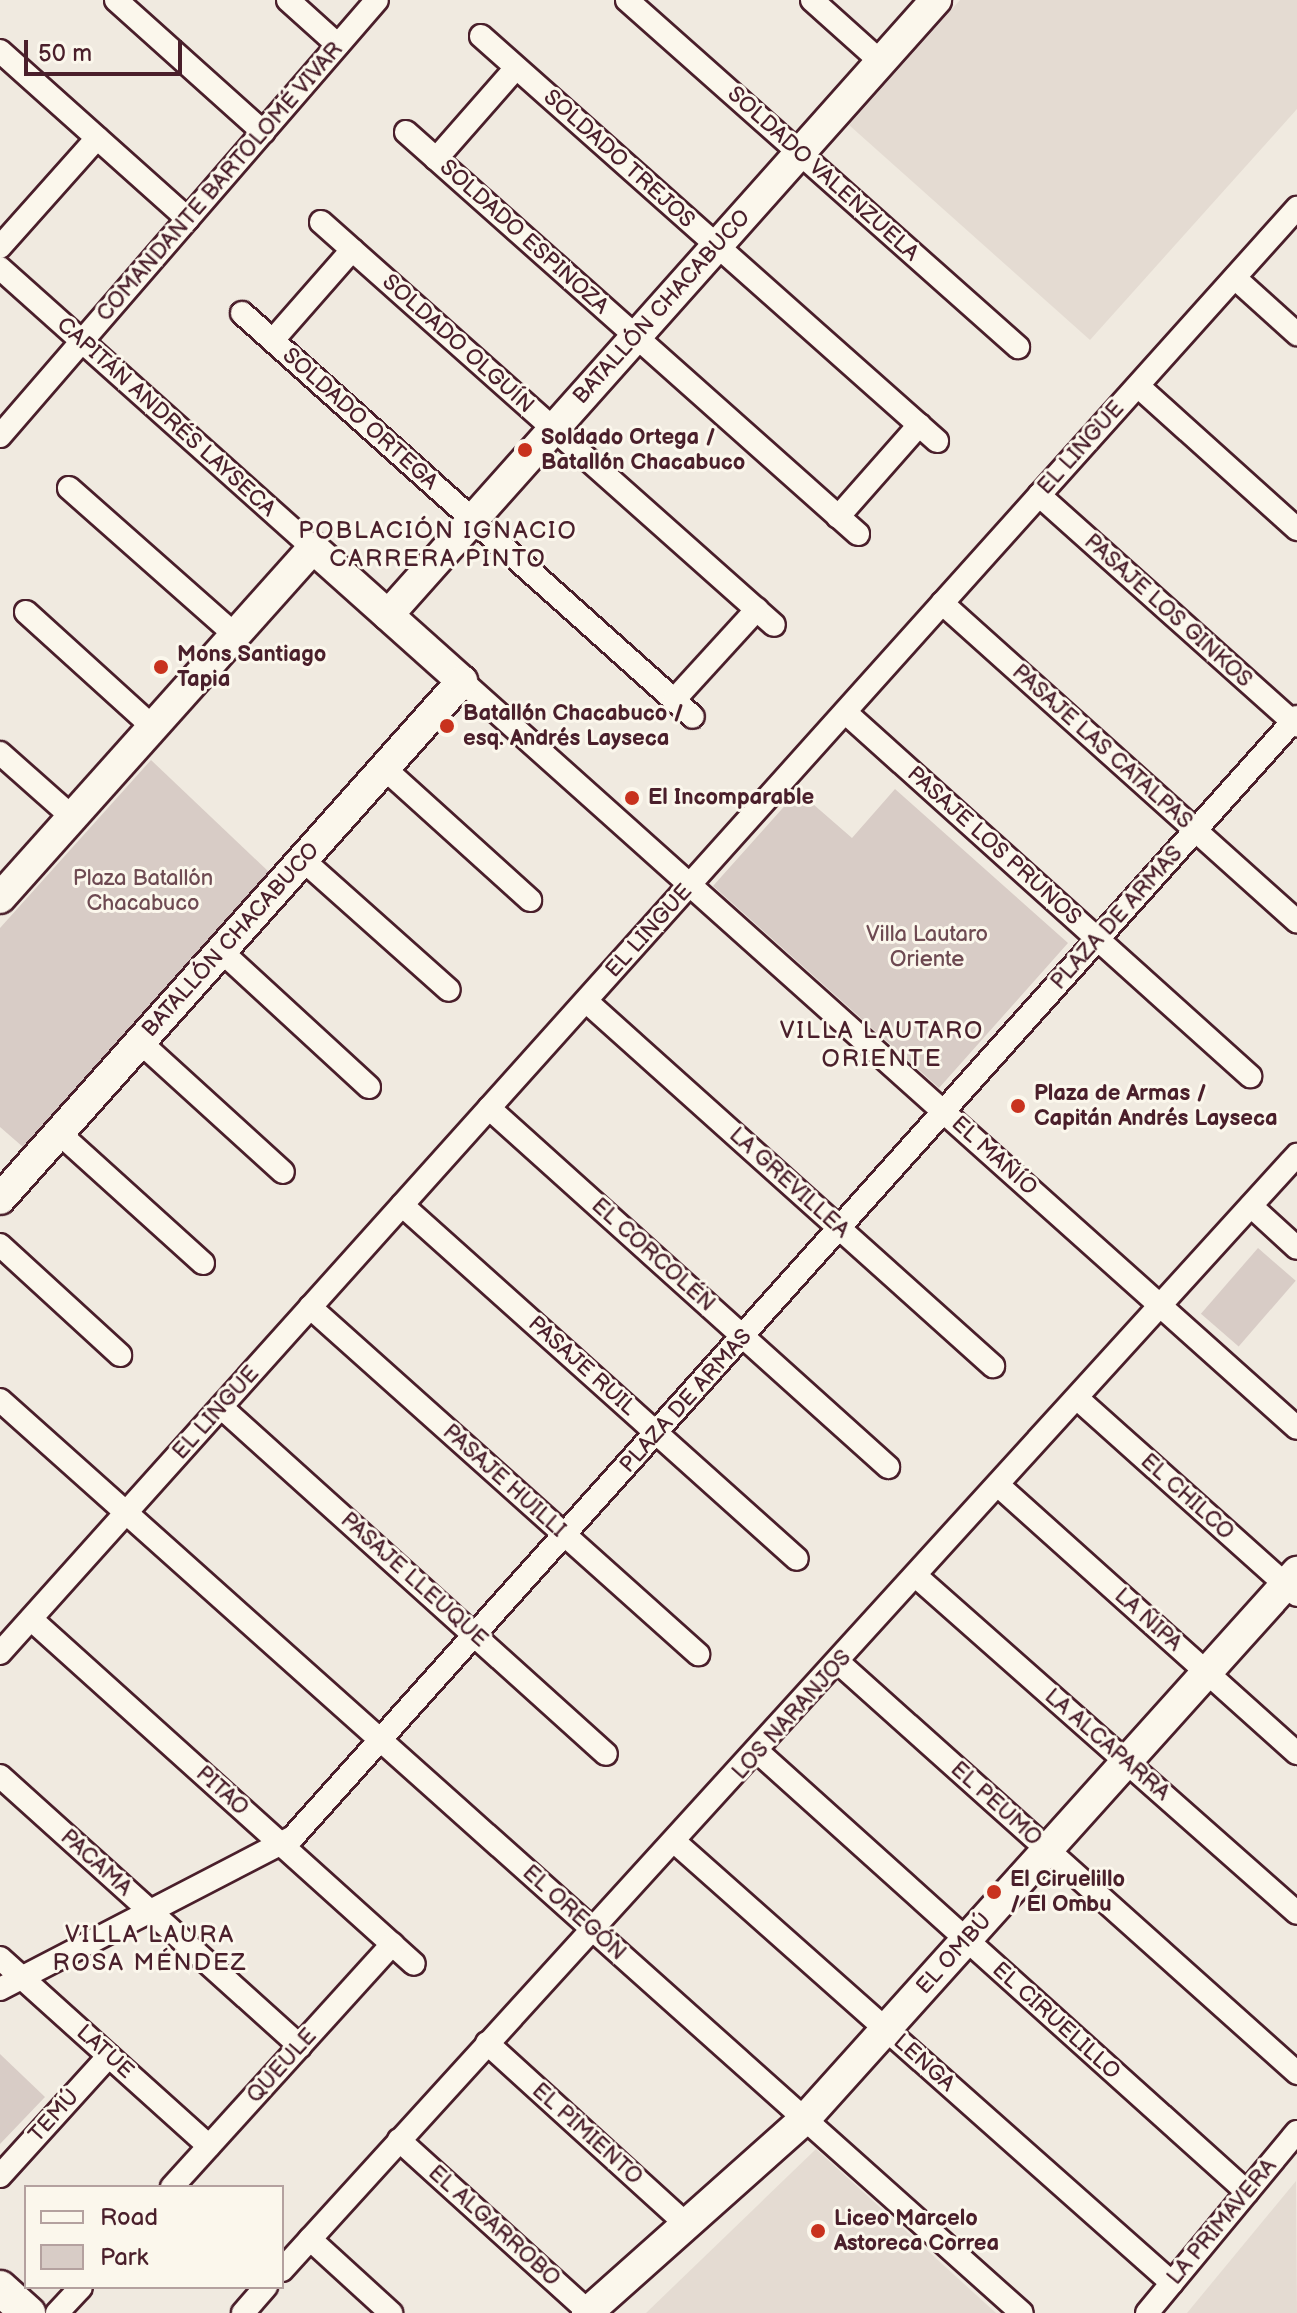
<!DOCTYPE html>
<meta charset="utf-8">
<style>
body{margin:0}
#map{position:relative;width:1297px;height:2313px;overflow:hidden;background:#f0eae0;font-family:"Balsamiq Sans",sans-serif}
div>[style]{position:absolute}
[style*='--x']{left:calc(var(--x)*1px);top:calc(var(--y)*1px);width:calc(var(--w)*1px);rotate:calc(var(--a)*1deg)}
.built>*{inset:0;background:#e4dbd2}
.green>*{inset:0;background:#d8ccc6;transform-origin:0 0}
.roads{filter:drop-shadow(2px 0 #4a1f2b) drop-shadow(-2px 0 #4a1f2b) drop-shadow(0 2px #4a1f2b) drop-shadow(0 -2px #4a1f2b)}
.street>*{height:22px;margin:-11px;padding:0 11px;transform-origin:11px;border-radius:11px;background:#fbf7ec}
.secondary>*{height:30px;margin:-15px;padding:0 15px;transform-origin:15px;border-radius:15px;background:#fbf7ec}
.primary>*{height:34px;margin:-17px;padding:0 17px;transform-origin:17px;border-radius:17px;background:#fbf7ec}
.dots>*{width:22px;height:22px;translate:-50% -50%;box-sizing:border-box;border:4px solid #fbf7ec;border-radius:50%}
span{translate:-50% -50%;white-space:nowrap;text-align:center;line-height:1.15;-webkit-text-stroke:6px #fbf7ec;paint-order:stroke}
.street-label{font-size:22px;color:#4a1f2b}
.poi-label{font-size:22px;color:#4a1f2b;font-weight:700}
.left{translate:0 -50%;text-align:left}
.park-label{font-size:22px;color:#6e4a52}
.neighbourhood-label{font-size:24px;color:#4a1f2b;letter-spacing:2px}
.legend{position:absolute;left:24px;top:2185px;width:260px;height:104px;box-sizing:border-box;background:#fbf7ec;border:2px solid #b4a19f;margin:0;padding:10px 14px;list-style:none;font-size:24px;color:#4a1f2b}
.legend li{display:flex;align-items:center;gap:16px;height:40px}
.legend b{width:40px;border:2px solid #b4a19f}
.scale{position:absolute;left:24px;top:40px;width:158px;height:36px;box-sizing:border-box;border:4px solid #4a1f2b;border-top:0;padding-left:10px;font-size:24px;line-height:28px;white-space:nowrap;color:#4a1f2b;-webkit-text-stroke:6px #fbf7ec;paint-order:stroke}
</style>
<div id="map">
<div class="built">
<div style="clip-path:polygon(960px 0,1297px 0,1297px 109px,1090px 340px,849px 125px)"></div>
<div style="clip-path:polygon(816px 2149px,996px 2313px,646px 2313px)"></div>
<div style="clip-path:polygon(1296px 2181px,1297px 2313px,1187px 2313px)"></div>
</div>
<div class="green">
<div style="clip-path:polygon(151px 760px,269px 872px,23px 1147px,0 1127px,0 928px)"></div>
<div style="clip-path:polygon(895px 789px,1068px 943px,939px 1088px,713px 886px,798px 791px,852px 838px)"></div>
<div style="left:1258px;top:1248px;width:50px;height:87px;rotate:41deg"></div>
<div style="clip-path:polygon(0 2054px,45px 2097px,0 2144px)"></div>
</div>
<div class="roads">
<div class="street">
<div style="--x:116;--y:0;--w:198;--a:41.9"></div>
<div style="--x:288;--y:0;--w:67;--a:42"></div>
<div style="--x:627;--y:0;--w:523;--a:41.59"></div>
<div style="--x:812;--y:0;--w:93;--a:41.9"></div>
<div style="--x:481;--y:36;--w:610;--a:41.61"></div>
<div style="--x:0;--y:51;--w:252;--a:41.8"></div>
<div style="--x:406;--y:132;--w:605;--a:41.65"></div>
<div style="--x:436;--y:159;--w:121;--a:-48.7"></div>
<div style="--x:321;--y:222;--w:606;--a:41.66"></div>
<div style="--x:0;--y:247;--w:146;--a:-48.3"></div>
<div style="--x:0;--y:268;--w:420;--a:41.8"></div>
<div style="--x:1235;--y:278;--w:84;--a:42.1"></div>
<div style="--x:242;--y:313;--w:605;--a:41.85"></div>
<div style="--x:273;--y:340;--w:120;--a:-48.7"></div>
<div style="--x:1138;--y:386;--w:214;--a:42"></div>
<div style="--x:0;--y:436;--w:576;--a:-49.15"></div>
<div style="--x:69;--y:488;--w:222;--a:41.5"></div>
<div style="--x:1039;--y:495;--w:346;--a:41.8"></div>
<div style="--x:838;--y:517;--w:123;--a:-48.6"></div>
<div style="--x:942;--y:603;--w:477;--a:41.9"></div>
<div style="--x:26;--y:612;--w:171;--a:42.2"></div>
<div style="--x:462;--y:681;--w:1120;--a:41.82"></div>
<div style="--x:674;--y:700;--w:123;--a:-47.6"></div>
<div style="--x:845;--y:712;--w:545;--a:41.95"></div>
<div style="--x:0;--y:753;--w:96;--a:41.6"></div>
<div style="--x:384;--y:768;--w:197;--a:42.1"></div>
<div style="--x:303;--y:860;--w:195;--a:41.7"></div>
<div style="--x:221;--y:951;--w:201;--a:42.6"></div>
<div style="--x:586;--y:1001;--w:547;--a:41.89"></div>
<div style="--x:140;--y:1042;--w:193;--a:42.3"></div>
<div style="--x:489;--y:1108;--w:537;--a:41.98"></div>
<div style="--x:59;--y:1133;--w:194;--a:42.1"></div>
<div style="--x:402;--y:1205;--w:530;--a:41.87"></div>
<div style="--x:1251;--y:1206;--w:62;--a:42.4"></div>
<div style="--x:0;--y:1245;--w:163;--a:42.5"></div>
<div style="--x:310;--y:1307;--w:521;--a:41.81"></div>
<div style="--x:1078;--y:1399;--w:294;--a:41.8"></div>
<div style="--x:0;--y:1400;--w:1370;--a:41.78"></div>
<div style="--x:221;--y:1407;--w:518;--a:42.03"></div>
<div style="--x:999;--y:1486;--w:400;--a:41.9"></div>
<div style="--x:917;--y:1577;--w:507;--a:41.48"></div>
<div style="--x:31;--y:1619;--w:515;--a:42.01"></div>
<div style="--x:0;--y:1653;--w:1942;--a:-48.09"></div>
<div style="--x:839;--y:1663;--w:615;--a:41.83"></div>
<div style="--x:758;--y:1752;--w:658;--a:41.98"></div>
<div style="--x:0;--y:1776;--w:404;--a:42"></div>
<div style="--x:676;--y:1843;--w:663;--a:41.58"></div>
<div style="--x:0;--y:1958;--w:281;--a:42"></div>
<div style="--x:0;--y:1989;--w:330;--a:-27.4"></div>
<div style="--x:293;--y:1837;--w:1504;--a:-48.13"></div>
<div style="--x:487;--y:2043;--w:270;--a:42.3"></div>
<div style="--x:399;--y:2140;--w:256;--a:42.2"></div>
<div style="--x:0;--y:2176;--w:162;--a:-47.8"></div>
<div style="--x:172;--y:2187;--w:328;--a:-47.8"></div>
<div style="--x:310;--y:2239;--w:110;--a:42.4"></div>
<div style="--x:282;--y:2270;--w:1508;--a:-47.69"></div>
<div style="--x:57;--y:2313;--w:35;--a:-47"></div>
<div style="--x:243;--y:2313;--w:35;--a:-49"></div>
<div style="--x:1147;--y:2313;--w:235;--a:-50.4"></div>
</div>
<div class="secondary">
<div style="--x:388;--y:615;--w:824;--a:-48.3"></div>
<div style="--x:0;--y:898;--w:470;--a:-48.2"></div>
<div style="--x:313;--y:548;--w:200;--a:41.8"></div>
<div style="--x:462;--y:681;--w:694;--a:131.73"></div>
<div style="--x:587;--y:2313;--w:292;--a:-41.7"></div>
<div style="--x:805;--y:2119;--w:736;--a:-48.03"></div>
</div>
<div class="primary">
<div style="--x:0;--y:2288;--w:38;--a:42"></div>
</div>
</div>
<div class="dots">
<div style="left:525px;top:450px;background:#c8321e"></div>
<div style="left:161px;top:667px;background:#c8321e"></div>
<div style="left:447px;top:726px;background:#c8321e"></div>
<div style="left:632px;top:798px;background:#c8321e"></div>
<div style="left:1018px;top:1106px;background:#c8321e"></div>
<div style="left:994px;top:1892px;background:#c8321e"></div>
<div style="left:818px;top:2231px;background:#c8321e"></div>
</div>
<div class="street-label">
<span style="left:619px;top:159px;rotate:42deg">SOLDADO TREJOS</span>
<span style="left:823px;top:174px;rotate:42deg">SOLDADO VALENZUELA</span>
<span style="left:220px;top:182px;rotate:-49deg">COMANDANTE BARTOLOMÉ VIVAR</span>
<span style="left:524px;top:237px;rotate:42deg">SOLDADO ESPINOZA</span>
<span style="left:662px;top:307px;rotate:-48deg">BATALLÓN CHACABUCO</span>
<span style="left:458px;top:344px;rotate:42deg">SOLDADO OLGUÍN</span>
<span style="left:166px;top:417px;rotate:42deg">CAPITÁN ANDRÉS LAYSECA</span>
<span style="left:360px;top:419px;rotate:42deg">SOLDADO ORTEGA</span>
<span style="left:1081px;top:448px;rotate:-48deg">EL LINGUE</span>
<span style="left:1168px;top:611px;rotate:42deg">PASAJE LOS GINKOS</span>
<span style="left:1102px;top:747px;rotate:42deg">PASAJE LAS CATALPAS</span>
<span style="left:994px;top:846px;rotate:42deg">PASAJE LOS PRUNOS</span>
<span style="left:1117px;top:918px;rotate:-48deg">PLAZA DE ARMAS</span>
<span style="left:649px;top:931px;rotate:-48deg">EL LINGUE</span>
<span style="left:231px;top:940px;rotate:-48deg">BATALLÓN CHACABUCO</span>
<span style="left:994px;top:1156px;rotate:42deg">EL MAÑÍO</span>
<span style="left:789px;top:1183px;rotate:42deg">LA GREVILLEA</span>
<span style="left:653px;top:1255px;rotate:42deg">EL CORCOLÉN</span>
<span style="left:582px;top:1366px;rotate:42deg">PASAJE RUIL</span>
<span style="left:686px;top:1401px;rotate:-48deg">PLAZA DE ARMAS</span>
<span style="left:216px;top:1413px;rotate:-48deg">EL LINGUE</span>
<span style="left:504px;top:1481px;rotate:42deg">PASAJE HUILLI</span>
<span style="left:1187px;top:1497px;rotate:42deg">EL CHILCO</span>
<span style="left:414px;top:1580px;rotate:42deg">PASAJE LLEUQUE</span>
<span style="left:1148px;top:1620px;rotate:42deg">LA ÑIPA</span>
<span style="left:792px;top:1715px;rotate:-48deg">LOS NARANJOS</span>
<span style="left:1107px;top:1745px;rotate:41deg">LA ALCAPARRA</span>
<span style="left:222px;top:1791px;rotate:42deg">PITAO</span>
<span style="left:996px;top:1804px;rotate:42deg">EL PEUMO</span>
<span style="left:96px;top:1863px;rotate:42deg">PACAMA</span>
<span style="left:574px;top:1913px;rotate:42deg">EL OREGÓN</span>
<span style="left:954px;top:1954px;rotate:-48deg">EL OMBÚ</span>
<span style="left:1056px;top:2021px;rotate:42deg">EL CIRUELILLO</span>
<span style="left:105px;top:2052px;rotate:42deg">LATUE</span>
<span style="left:924px;top:2063px;rotate:42deg">LENGA</span>
<span style="left:282px;top:2066px;rotate:-48deg">QUEULE</span>
<span style="left:54px;top:2116px;rotate:-48deg">TEMÚ</span>
<span style="left:587px;top:2134px;rotate:42deg">EL PIMIENTO</span>
<span style="left:1222px;top:2222px;rotate:-50deg">LA PRIMAVERA</span>
<span style="left:494px;top:2226px;rotate:42deg">EL ALGARROBO</span>
</div>
<div class="poi-label">
<span class="left" style="left:541px;top:450px">Soldado Ortega /<br>Batallón Chacabuco</span>
<span class="left" style="left:177px;top:667px">Mons Santiago<br>Tapia</span>
<span class="left" style="left:463px;top:726px">Batallón Chacabuco /<br>esq. Andrés Layseca</span>
<span class="left" style="left:648px;top:798px">El Incomparable</span>
<span class="left" style="left:1034px;top:1106px">Plaza de Armas /<br>Capitán Andrés Layseca</span>
<span class="left" style="left:1010px;top:1892px">El Ciruelillo<br>/ El Ombu</span>
<span class="left" style="left:834px;top:2231px">Liceo Marcelo<br>Astoreca Correa</span>
</div>
<div class="park-label">
<span style="left:143px;top:891px">Plaza Batallón<br>Chacabuco</span>
<span style="left:927px;top:947px">Villa Lautaro<br>Oriente</span>
</div>
<div class="neighbourhood-label">
<span style="left:438px;top:545px">POBLACIÓN IGNACIO<br>CARRERA PINTO</span>
<span style="left:882px;top:1045px">VILLA LAUTARO<br>ORIENTE</span>
<span style="left:150px;top:1949px">VILLA LAURA<br>ROSA MÉNDEZ</span>
</div>
<ul class="legend">
<li><b style="height:10px;background:#fbf7ec"></b>Road</li>
<li><b style="height:22px;background:#d8ccc6"></b>Park</li>
</ul>
<div class="scale">50 m</div>
</div>
